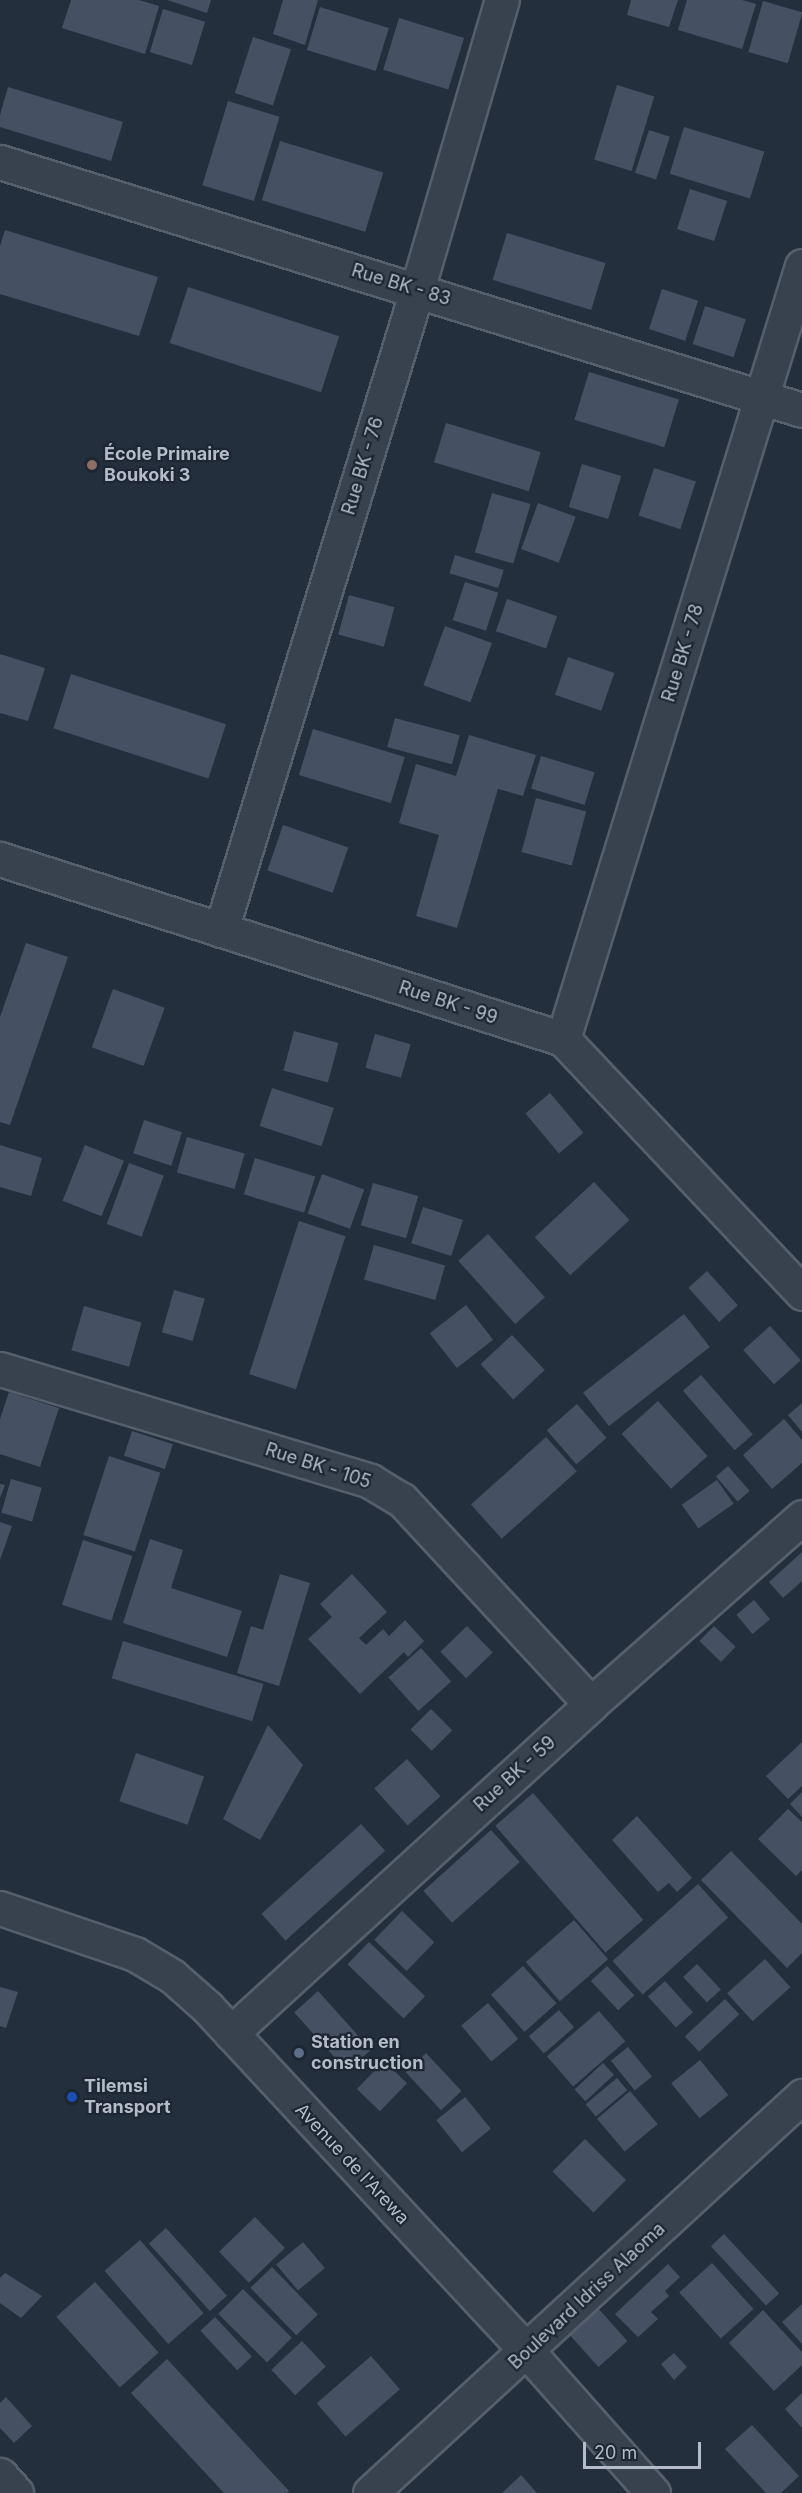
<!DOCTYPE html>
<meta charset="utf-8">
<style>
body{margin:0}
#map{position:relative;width:802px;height:2493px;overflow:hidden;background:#242f3e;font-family:Inter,sans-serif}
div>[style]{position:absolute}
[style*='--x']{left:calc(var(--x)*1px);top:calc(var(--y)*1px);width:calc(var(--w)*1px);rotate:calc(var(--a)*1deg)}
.building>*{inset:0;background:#455162;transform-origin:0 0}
.roads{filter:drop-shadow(2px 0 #565f6c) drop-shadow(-2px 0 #565f6c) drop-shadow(0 2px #565f6c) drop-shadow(0 -2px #565f6c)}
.minor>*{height:33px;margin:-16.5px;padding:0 16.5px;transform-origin:16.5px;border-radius:16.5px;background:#38414e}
.dots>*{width:16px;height:16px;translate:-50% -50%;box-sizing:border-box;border:3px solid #1d2633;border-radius:50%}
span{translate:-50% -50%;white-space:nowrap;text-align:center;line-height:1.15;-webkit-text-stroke:4.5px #1d2633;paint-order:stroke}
.street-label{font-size:18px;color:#b4bcc9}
.poi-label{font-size:18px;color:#b4bcc9;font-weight:700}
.left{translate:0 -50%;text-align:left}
.scale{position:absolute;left:583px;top:2442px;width:118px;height:27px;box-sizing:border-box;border:3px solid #b4bcc9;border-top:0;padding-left:8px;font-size:18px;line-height:21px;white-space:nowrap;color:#b4bcc9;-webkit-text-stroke:4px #1d2633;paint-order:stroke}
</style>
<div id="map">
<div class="building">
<div style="clip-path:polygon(71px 0,139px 0,159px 6px,145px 54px,62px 28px)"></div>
<div style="clip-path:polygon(167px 0,211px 0,207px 13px)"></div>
<div style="clip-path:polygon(283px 0,318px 0,305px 45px,273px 34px)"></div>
<div style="clip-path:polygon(631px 0,678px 0,669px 27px,627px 15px)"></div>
<div style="clip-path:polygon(687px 0,742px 0,756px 4px,742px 49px,678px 30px)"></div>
<div style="left:763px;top:1px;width:41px;height:53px;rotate:16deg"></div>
<div style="left:320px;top:7px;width:72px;height:45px;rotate:17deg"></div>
<div style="left:163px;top:9px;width:44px;height:45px;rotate:17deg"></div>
<div style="left:399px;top:18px;width:68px;height:54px;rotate:17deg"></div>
<div style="left:253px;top:37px;width:40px;height:59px;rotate:18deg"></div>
<div style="left:617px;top:85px;width:39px;height:78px;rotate:17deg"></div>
<div style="clip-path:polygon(8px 87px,123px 122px,111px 161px,0 127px,0 115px)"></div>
<div style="left:228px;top:101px;width:54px;height:88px;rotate:17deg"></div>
<div style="left:684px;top:127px;width:84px;height:49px;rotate:17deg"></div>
<div style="left:649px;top:130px;width:22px;height:45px;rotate:18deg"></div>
<div style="left:280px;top:141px;width:108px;height:62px;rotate:17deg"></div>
<div style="left:690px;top:189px;width:39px;height:42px;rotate:18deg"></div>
<div style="clip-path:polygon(5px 230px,158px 277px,139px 336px,0 294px,0 246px)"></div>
<div style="left:507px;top:233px;width:103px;height:49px;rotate:17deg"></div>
<div style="left:188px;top:287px;width:159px;height:59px;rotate:18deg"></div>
<div style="left:662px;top:289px;width:38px;height:42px;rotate:18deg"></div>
<div style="left:705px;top:306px;width:43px;height:40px;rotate:18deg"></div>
<div style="left:589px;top:372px;width:94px;height:50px;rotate:17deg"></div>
<div style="left:446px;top:423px;width:99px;height:41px;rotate:17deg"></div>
<div style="left:582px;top:464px;width:41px;height:45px;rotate:17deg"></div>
<div style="left:654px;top:468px;width:44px;height:50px;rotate:18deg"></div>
<div style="left:492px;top:493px;width:40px;height:62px;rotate:16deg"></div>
<div style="left:538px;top:503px;width:40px;height:49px;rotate:20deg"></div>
<div style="left:455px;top:555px;width:51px;height:19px;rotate:17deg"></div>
<div style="left:465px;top:582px;width:35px;height:40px;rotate:18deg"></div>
<div style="left:349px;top:595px;width:47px;height:41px;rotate:15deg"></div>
<div style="left:507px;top:599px;width:53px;height:34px;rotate:19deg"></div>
<div style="left:445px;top:626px;width:50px;height:63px;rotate:20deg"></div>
<div style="clip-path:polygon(0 654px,45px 668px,28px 721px,0 713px)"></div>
<div style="left:568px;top:657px;width:49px;height:40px;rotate:19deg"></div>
<div style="left:71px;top:674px;width:163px;height:57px;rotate:18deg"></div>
<div style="left:395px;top:718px;width:67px;height:30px;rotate:15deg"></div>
<div style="left:313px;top:729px;width:96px;height:48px;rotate:17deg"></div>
<div style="clip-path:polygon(469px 735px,536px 755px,523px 796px,498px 789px,457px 928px,416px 916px,439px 835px,399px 823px,416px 764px,456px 776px)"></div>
<div style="left:541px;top:756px;width:56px;height:34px;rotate:17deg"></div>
<div style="left:536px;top:798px;width:52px;height:56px;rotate:15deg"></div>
<div style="left:283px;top:825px;width:69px;height:48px;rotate:19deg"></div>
<div style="clip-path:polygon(26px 943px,68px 957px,10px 1125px,0 1122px,0 1017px)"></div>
<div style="left:113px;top:989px;width:55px;height:62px;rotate:20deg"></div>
<div style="left:294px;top:1031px;width:46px;height:41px;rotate:15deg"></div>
<div style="left:375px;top:1034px;width:37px;height:35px;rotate:16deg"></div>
<div style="left:272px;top:1088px;width:65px;height:40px;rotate:18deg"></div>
<div style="left:550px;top:1093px;width:52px;height:32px;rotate:50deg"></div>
<div style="left:144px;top:1120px;width:40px;height:35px;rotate:18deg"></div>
<div style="left:187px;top:1137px;width:60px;height:37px;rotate:16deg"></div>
<div style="clip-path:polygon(0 1145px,42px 1158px,31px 1196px,0 1187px)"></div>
<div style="left:85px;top:1145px;width:42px;height:60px;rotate:22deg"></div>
<div style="left:255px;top:1158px;width:63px;height:38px;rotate:17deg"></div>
<div style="left:129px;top:1163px;width:37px;height:65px;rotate:20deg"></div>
<div style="left:322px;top:1174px;width:45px;height:42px;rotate:20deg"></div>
<div style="left:594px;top:1182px;width:52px;height:81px;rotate:47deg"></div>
<div style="left:373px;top:1183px;width:47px;height:44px;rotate:16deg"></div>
<div style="left:423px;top:1207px;width:42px;height:38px;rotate:18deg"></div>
<div style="left:299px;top:1221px;width:49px;height:161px;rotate:18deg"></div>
<div style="left:488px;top:1234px;width:85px;height:40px;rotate:48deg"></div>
<div style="left:374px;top:1245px;width:74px;height:36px;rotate:16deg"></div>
<div style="left:707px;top:1271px;width:46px;height:25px;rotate:48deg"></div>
<div style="left:174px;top:1290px;width:32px;height:44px;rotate:16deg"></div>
<div style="left:466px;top:1305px;width:44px;height:46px;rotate:52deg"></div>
<div style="left:84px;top:1306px;width:60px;height:46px;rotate:16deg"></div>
<div style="left:684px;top:1314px;width:42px;height:128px;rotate:52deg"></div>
<div style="left:770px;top:1326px;width:46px;height:36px;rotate:48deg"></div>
<div style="left:512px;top:1335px;width:48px;height:43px;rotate:47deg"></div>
<div style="left:701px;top:1375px;width:79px;height:24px;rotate:49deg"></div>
<div style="clip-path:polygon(9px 1392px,59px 1408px,40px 1467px,0 1454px,0 1419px)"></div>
<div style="left:658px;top:1401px;width:74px;height:49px;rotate:48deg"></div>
<div style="clip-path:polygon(802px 1403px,802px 1432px,788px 1415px)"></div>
<div style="left:577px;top:1404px;width:45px;height:40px;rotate:49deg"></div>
<div style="clip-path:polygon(784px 1419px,802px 1440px,802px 1463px,772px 1489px,743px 1455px)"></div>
<div style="left:132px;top:1431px;width:43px;height:26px;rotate:18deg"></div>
<div style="left:546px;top:1437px;width:46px;height:101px;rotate:48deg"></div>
<div style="left:109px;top:1456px;width:54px;height:83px;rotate:18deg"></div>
<div style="left:728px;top:1466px;width:33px;height:16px;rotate:49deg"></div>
<div style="left:11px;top:1479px;width:32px;height:35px;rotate:16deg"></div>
<div style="left:717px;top:1480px;width:29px;height:43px;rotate:55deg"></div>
<div style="clip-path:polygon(0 1484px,5px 1485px,0 1498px)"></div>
<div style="clip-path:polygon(0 1522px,12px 1526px,0 1560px)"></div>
<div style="clip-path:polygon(150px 1539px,183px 1550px,171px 1588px,242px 1611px,227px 1657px,123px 1623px)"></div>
<div style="left:83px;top:1540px;width:52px;height:68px;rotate:18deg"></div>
<div style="clip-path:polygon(802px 1552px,802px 1581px,783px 1598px,769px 1582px)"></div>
<div style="clip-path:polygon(280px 1574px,310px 1583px,279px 1686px,237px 1673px,251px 1626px,263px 1630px)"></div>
<div style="clip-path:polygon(352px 1574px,387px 1612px,359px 1638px,366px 1645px,383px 1629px,389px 1636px,405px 1620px,424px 1641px,408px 1657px,404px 1652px,360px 1694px,308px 1639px,332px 1617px,320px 1604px)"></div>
<div style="left:754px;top:1600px;width:25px;height:23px;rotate:50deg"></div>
<div style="left:467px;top:1626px;width:37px;height:37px;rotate:46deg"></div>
<div style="left:714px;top:1626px;width:30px;height:21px;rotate:44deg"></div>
<div style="left:123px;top:1641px;width:147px;height:39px;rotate:17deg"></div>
<div style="left:421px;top:1648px;width:45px;height:44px;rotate:48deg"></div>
<div style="left:431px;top:1709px;width:30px;height:29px;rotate:45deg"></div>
<div style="clip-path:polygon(268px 1725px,303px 1765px,260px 1840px,223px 1819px)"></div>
<div style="clip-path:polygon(802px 1742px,802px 1786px,788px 1799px,766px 1776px)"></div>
<div style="left:136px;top:1753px;width:72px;height:51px;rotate:19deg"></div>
<div style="left:407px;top:1759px;width:50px;height:44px;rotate:48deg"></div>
<div style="clip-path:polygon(802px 1792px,802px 1817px,790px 1804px)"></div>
<div style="left:533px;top:1793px;width:168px;height:50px;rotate:49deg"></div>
<div style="clip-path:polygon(788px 1809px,802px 1822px,802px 1870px,796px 1876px,758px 1839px)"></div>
<div style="clip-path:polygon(637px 1816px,692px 1878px,677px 1892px,669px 1883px,658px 1892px,612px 1840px)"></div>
<div style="left:361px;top:1824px;width:36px;height:134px;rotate:48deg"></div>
<div style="left:491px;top:1830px;width:43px;height:91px;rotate:48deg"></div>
<div style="clip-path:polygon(731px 1851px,802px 1924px,802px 1953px,787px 1968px,701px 1880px)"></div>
<div style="left:698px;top:1884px;width:45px;height:115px;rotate:48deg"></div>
<div style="left:402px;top:1911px;width:45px;height:40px;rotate:44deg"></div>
<div style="left:574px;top:1920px;width:52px;height:64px;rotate:49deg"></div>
<div style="left:369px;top:1942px;width:78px;height:31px;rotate:44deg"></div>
<div style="left:765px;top:1959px;width:38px;height:51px;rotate:48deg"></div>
<div style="left:697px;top:1964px;width:35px;height:19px;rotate:47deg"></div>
<div style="left:523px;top:1966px;width:50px;height:43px;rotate:48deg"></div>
<div style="left:607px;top:1966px;width:40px;height:22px;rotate:47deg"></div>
<div style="left:665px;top:1981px;width:42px;height:23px;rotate:48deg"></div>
<div style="clip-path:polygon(0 1987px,18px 1992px,6px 2028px,0 2026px)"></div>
<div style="left:318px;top:1991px;width:79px;height:32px;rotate:48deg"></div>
<div style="left:725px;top:1999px;width:21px;height:55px;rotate:47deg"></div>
<div style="left:488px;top:2003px;width:47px;height:35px;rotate:50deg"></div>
<div style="left:559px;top:2010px;width:23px;height:40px;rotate:49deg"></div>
<div style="left:599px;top:2011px;width:40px;height:69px;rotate:49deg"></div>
<div style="left:628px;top:2047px;width:38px;height:22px;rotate:51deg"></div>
<div style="left:426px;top:2053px;width:52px;height:28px;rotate:47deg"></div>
<div style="left:700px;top:2060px;width:45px;height:37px;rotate:51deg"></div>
<div style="left:384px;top:2061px;width:32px;height:39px;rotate:44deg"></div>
<div style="left:603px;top:2063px;width:16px;height:39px;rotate:47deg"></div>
<div style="left:617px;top:2078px;width:16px;height:41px;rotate:50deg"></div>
<div style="left:630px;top:2091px;width:43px;height:43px;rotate:50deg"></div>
<div style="left:465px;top:2097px;width:41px;height:37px;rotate:51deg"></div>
<div style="left:585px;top:2139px;width:58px;height:46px;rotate:45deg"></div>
<div style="left:255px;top:2217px;width:43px;height:50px;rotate:46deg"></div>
<div style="left:166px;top:2228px;width:91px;height:23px;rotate:48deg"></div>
<div style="left:724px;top:2234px;width:81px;height:18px;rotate:47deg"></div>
<div style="left:140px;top:2240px;width:97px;height:47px;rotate:49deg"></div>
<div style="left:303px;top:2242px;width:34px;height:35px;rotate:50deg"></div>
<div style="left:712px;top:2263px;width:62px;height:44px;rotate:48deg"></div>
<div style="clip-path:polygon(668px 2264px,680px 2277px,665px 2291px,669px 2296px,651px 2312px,658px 2319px,638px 2337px,615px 2314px)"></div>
<div style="left:272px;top:2267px;width:66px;height:30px;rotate:46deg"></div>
<div style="clip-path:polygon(5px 2273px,42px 2296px,21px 2318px,0 2303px,0 2278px)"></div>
<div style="left:95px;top:2282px;width:95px;height:52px;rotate:48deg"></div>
<div style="left:243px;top:2289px;width:69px;height:35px;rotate:45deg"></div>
<div style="clip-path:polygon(802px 2304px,802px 2344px,782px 2322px)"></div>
<div style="left:596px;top:2306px;width:47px;height:39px;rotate:48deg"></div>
<div style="clip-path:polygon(763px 2310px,802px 2352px,802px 2365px,774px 2391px,729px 2343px)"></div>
<div style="left:215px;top:2317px;width:54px;height:20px;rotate:47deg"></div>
<div style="left:302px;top:2341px;width:35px;height:42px;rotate:47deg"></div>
<div style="clip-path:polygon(674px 2353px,687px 2367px,674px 2380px,661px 2364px)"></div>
<div style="left:371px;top:2356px;width:44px;height:72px;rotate:49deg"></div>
<div style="clip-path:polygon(167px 2359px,289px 2491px,287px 2493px,224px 2493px,131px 2393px)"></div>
<div style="clip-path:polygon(802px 2393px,802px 2428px,785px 2409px)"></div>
<div style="clip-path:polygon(6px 2397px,32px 2426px,14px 2443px,0 2428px,0 2403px)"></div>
<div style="clip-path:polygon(752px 2425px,799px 2476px,781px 2493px,766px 2493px,725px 2449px)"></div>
<div style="clip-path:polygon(521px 2475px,537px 2493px,502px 2493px)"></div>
</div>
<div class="roads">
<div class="minor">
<div style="--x:0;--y:162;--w:839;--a:17.18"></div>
<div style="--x:0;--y:859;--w:591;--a:17.73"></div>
<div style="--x:563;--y:1039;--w:349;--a:46.7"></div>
<div style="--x:221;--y:930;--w:669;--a:-72.97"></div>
<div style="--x:417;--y:290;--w:302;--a:-73.7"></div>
<div style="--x:563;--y:1039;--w:809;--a:-72.82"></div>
<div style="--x:0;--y:1369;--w:387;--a:16.8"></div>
<div style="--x:370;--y:1481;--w:37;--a:31"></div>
<div style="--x:402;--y:1500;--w:278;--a:47.2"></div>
<div style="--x:0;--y:1908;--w:143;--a:18.8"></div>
<div style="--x:135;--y:1954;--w:43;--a:30.7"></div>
<div style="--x:172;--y:1976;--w:47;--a:41.5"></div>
<div style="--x:207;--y:2007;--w:470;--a:47.1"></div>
<div style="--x:527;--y:2351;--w:190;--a:48.4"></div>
<div style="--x:231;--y:2033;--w:488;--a:-42.4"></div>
<div style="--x:591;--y:1704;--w:282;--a:-41.5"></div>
<div style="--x:0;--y:2475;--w:24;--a:48"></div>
<div style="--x:370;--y:2493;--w:587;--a:-42.58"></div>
</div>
</div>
<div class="dots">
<div style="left:92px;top:465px;background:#8d6e63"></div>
<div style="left:299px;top:2053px;background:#5c6f8a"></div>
<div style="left:72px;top:2097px;background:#1a4fb4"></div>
</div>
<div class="street-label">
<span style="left:401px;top:285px;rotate:17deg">Rue BK - 83</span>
<span style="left:363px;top:466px;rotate:-73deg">Rue BK - 76</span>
<span style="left:683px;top:653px;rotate:-73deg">Rue BK - 78</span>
<span style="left:448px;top:1003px;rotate:18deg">Rue BK - 99</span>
<span style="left:318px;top:1466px;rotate:18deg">Rue BK - 105</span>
<span style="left:515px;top:1774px;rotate:-42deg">Rue BK - 59</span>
<span style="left:352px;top:2164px;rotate:47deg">Avenue de l'Arewa</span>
<span style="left:587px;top:2296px;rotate:-43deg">Boulevard Idriss Alaoma</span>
</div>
<div class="poi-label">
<span class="left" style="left:104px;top:465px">École Primaire<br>Boukoki 3</span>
<span class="left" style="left:311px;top:2053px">Station en<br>construction</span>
<span class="left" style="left:84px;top:2097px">Tilemsi<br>Transport</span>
</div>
<div class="scale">20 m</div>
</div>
